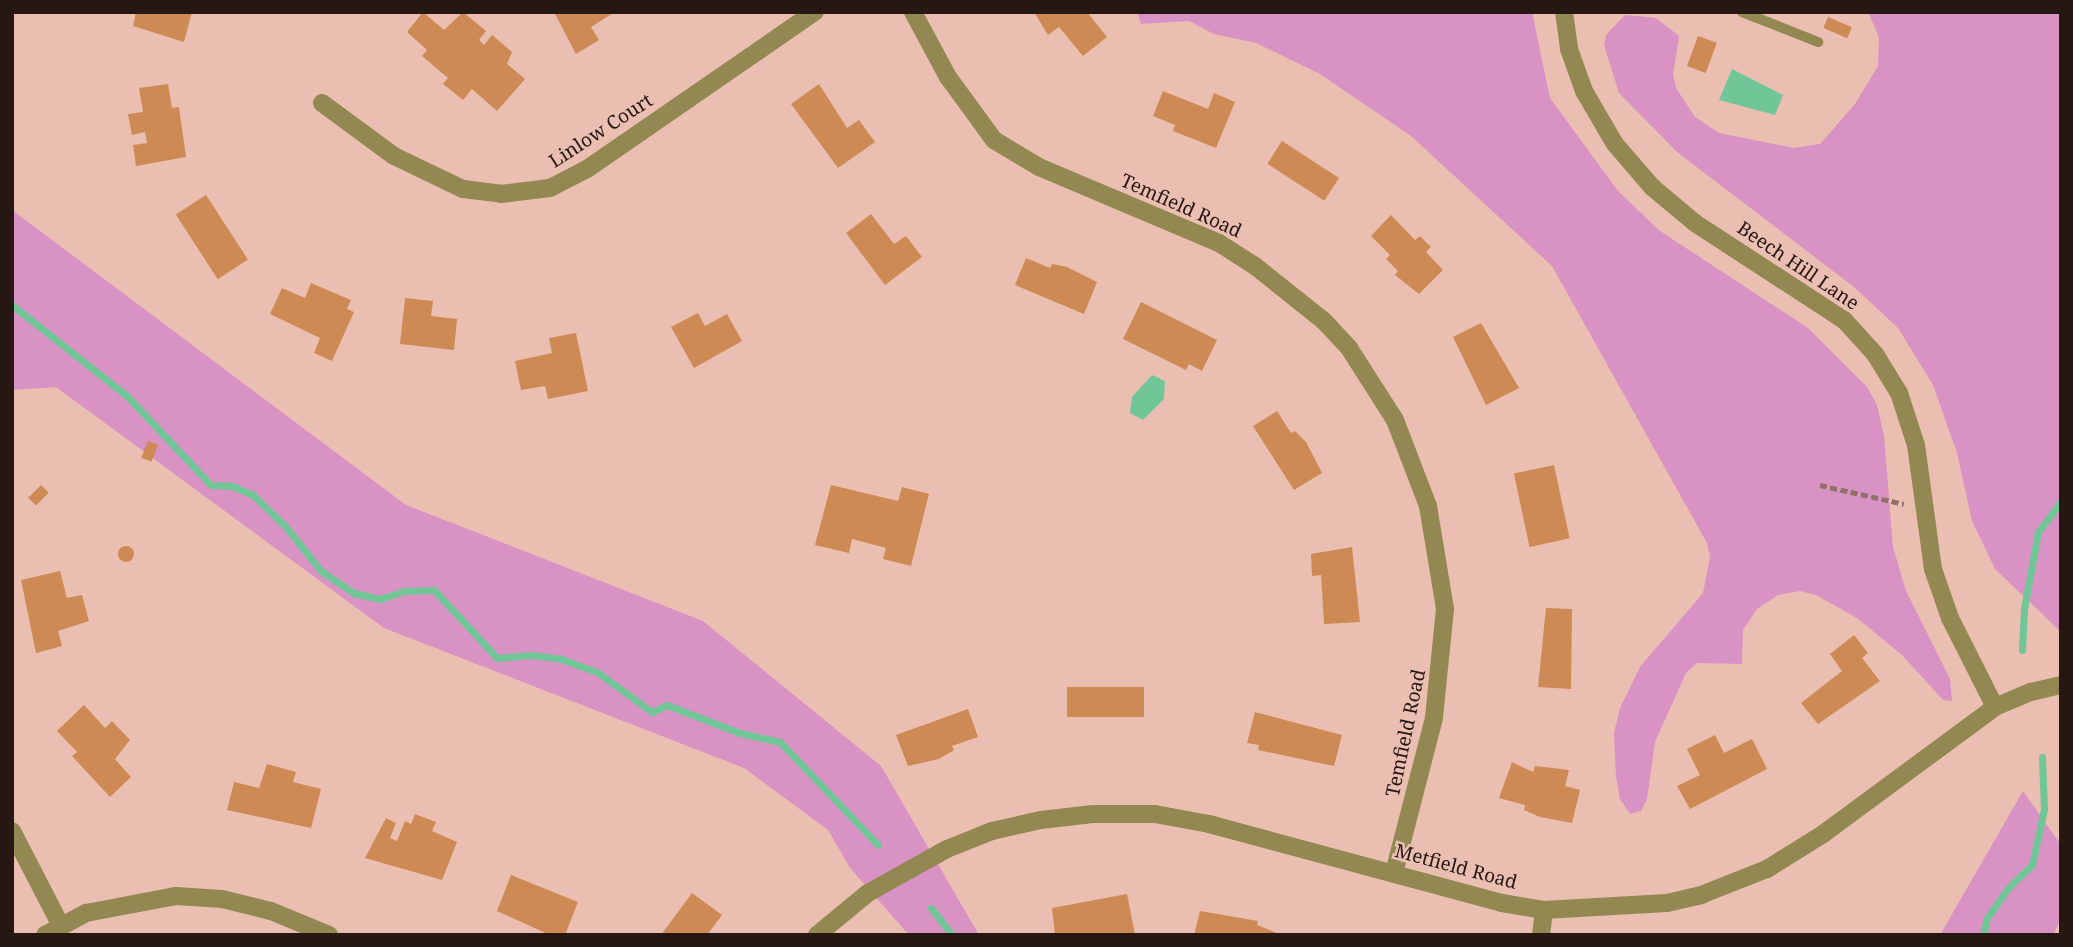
<!DOCTYPE html>
<style>
body{margin:0}
#map{position:relative;width:2073px;height:947px;overflow:hidden;background:#eabfb1;font-family:"Noto Serif",serif}
div>[style]{position:absolute}
[style*='--x']{left:calc(var(--x)*1px);top:calc(var(--y)*1px);width:calc(var(--w)*1px);rotate:calc(var(--a)*1deg)}
.green>*{inset:0;background:#d892c3}
.water>*{inset:0;background:#71c697}
.stream>*{height:7px;margin:-3.5px;padding:0 3.5px;transform-origin:3.5px;border-radius:3.5px;background:#71c697}
.building>*{inset:0;background:#cd8a54;transform-origin:0 0}
.round{border-radius:50%}
.path>*{height:4.5px;margin-top:-2.25px;transform-origin:0;background:repeating-linear-gradient(90deg,#907167 0 7px,transparent 0 10.5px)}
.lane>*{height:10px;margin:-5px;padding:0 5px;transform-origin:5px;border-radius:5px;background:#938851}
.street>*{height:18px;margin:-9px;padding:0 9px;transform-origin:9px;border-radius:9px;background:#938851}
span{translate:-50% -50%;white-space:nowrap;text-align:center;line-height:1.15;-webkit-text-stroke:5px #eabfb1;paint-order:stroke}
.street-label{font-size:19px;color:#271712}
.frame{position:absolute;inset:0;border:14px solid #271712;pointer-events:none}
</style>
<div id="map">
<div class="green">
<div style="clip-path:polygon(1137px 12px,1532px 12px,1550px 98px,1618px 191px,1660px 231px,1808px 328px,1867px 387px,1877px 405px,1884px 436px,1893px 547px,1906px 591px,1950px 679px,1952px 701px,1943px 700px,1902px 655px,1857px 618px,1816px 595px,1800px 591px,1778px 595px,1757px 609px,1743px 630px,1742px 664px,1697px 663px,1686px 673px,1655px 742px,1647px 799px,1641px 811px,1630px 814px,1620px 799px,1616px 777px,1614px 733px,1620px 708px,1640px 667px,1703px 593px,1710px 557px,1707px 543px,1552px 266px,1411px 136px,1320px 74px,1256px 43px,1214px 34px,1189px 21px,1141px 24px)"></div>
<div style="clip-path:polygon(1868px 12px,2061px 12px,2061px 632px,1995px 569px,1972px 521px,1957px 453px,1933px 385px,1898px 328px,1854px 287px,1677px 152px,1619px 93px,1604px 45px,1606px 35px,1625px 15px,1656px 18px,1679px 36px,1673px 74px,1676px 88px,1695px 117px,1719px 133px,1794px 148px,1820px 144px,1855px 104px,1878px 66px,1879px 37px)"></div>
<div style="clip-path:polygon(12px 210px,406px 505px,703px 621px,881px 766px,979px 935px,909px 935px,850px 868px,828px 830px,744px 768px,384px 628px,56px 387px,12px 390px)"></div>
<div style="clip-path:polygon(2023px 791px,2061px 845px,2061px 919px,2053px 935px,1940px 935px)"></div>
</div>
<div class="water">
<div style="clip-path:polygon(1732px 69px,1783px 95px,1775px 115px,1719px 100px)"></div>
<div style="clip-path:polygon(1152px 375px,1165px 381px,1164px 399px,1143px 420px,1130px 413px,1132px 397px)"></div>
</div>
<div class="stream">
<div style="--x:12;--y:305;--w:147;--a:38.4"></div>
<div style="--x:127;--y:396;--w:122;--a:46.7"></div>
<div style="--x:211;--y:485;--w:21;--a:3"></div>
<div style="--x:232;--y:486;--w:23;--a:23"></div>
<div style="--x:253;--y:495;--w:46;--a:44.1"></div>
<div style="--x:286;--y:527;--w:56;--a:51.5"></div>
<div style="--x:321;--y:571;--w:40;--a:34"></div>
<div style="--x:354;--y:593;--w:27;--a:13"></div>
<div style="--x:380;--y:599;--w:25;--a:-18"></div>
<div style="--x:404;--y:591;--w:30;--a:-2"></div>
<div style="--x:434;--y:590;--w:93;--a:47.2"></div>
<div style="--x:497;--y:658;--w:33;--a:-5"></div>
<div style="--x:530;--y:655;--w:31;--a:7"></div>
<div style="--x:561;--y:659;--w:38;--a:20"></div>
<div style="--x:597;--y:672;--w:68;--a:36"></div>
<div style="--x:652;--y:712;--w:17;--a:-25"></div>
<div style="--x:667;--y:705;--w:78;--a:21"></div>
<div style="--x:740;--y:733;--w:41;--a:12.7"></div>
<div style="--x:780;--y:742;--w:142;--a:46.4"></div>
<div style="--x:2022;--y:650;--w:41;--a:-87.2"></div>
<div style="--x:2024;--y:609;--w:78;--a:-79.7"></div>
<div style="--x:2038;--y:532;--w:38;--a:-53"></div>
<div style="--x:931;--y:908;--w:34;--a:52"></div>
<div style="--x:1983;--y:935;--w:17;--a:-77"></div>
<div style="--x:1987;--y:918;--w:37;--a:-55"></div>
<div style="--x:2008;--y:888;--w:33;--a:-44"></div>
<div style="--x:2032;--y:865;--w:57;--a:-77.9"></div>
<div style="--x:2044;--y:809;--w:52;--a:-92.2"></div>
</div>
<div class="building">
<div style="clip-path:polygon(136px 12px,192px 12px,184px 42px,133px 26px)"></div>
<div style="clip-path:polygon(423px 12px,444px 30px,463px 12px,486px 31px,479px 40px,484px 45px,492px 35px,512px 52px,507px 64px,525px 79px,497px 111px,472px 89px,463px 100px,443px 84px,448px 78px,422px 56px,427px 50px,407px 32px)"></div>
<div style="clip-path:polygon(554px 12px,615px 12px,591px 27px,599px 40px,576px 54px)"></div>
<div style="clip-path:polygon(1034px 12px,1087px 12px,1107px 37px,1083px 56px,1059px 27px,1048px 35px)"></div>
<div style="left:1828px;top:17px;width:26px;height:12px;rotate:23deg"></div>
<div style="left:1698px;top:36px;width:20px;height:32px;rotate:20deg"></div>
<div style="clip-path:polygon(168px 84px,172px 108px,179px 107px,186px 157px,136px 166px,133px 145px,147px 143px,145px 132px,132px 135px,128px 114px,143px 112px,139px 88px)"></div>
<div style="clip-path:polygon(819px 84px,847px 128px,859px 120px,875px 142px,838px 168px,791px 104px)"></div>
<div style="clip-path:polygon(1163px 91px,1208px 109px,1214px 93px,1235px 102px,1216px 148px,1173px 131px,1175px 125px,1153px 116px)"></div>
<div style="left:1282px;top:141px;width:68px;height:27px;rotate:33deg"></div>
<div style="left:206px;top:195px;width:77px;height:36px;rotate:57deg"></div>
<div style="clip-path:polygon(871px 214px,894px 244px,906px 236px,922px 257px,885px 285px,846px 233px)"></div>
<div style="clip-path:polygon(1391px 215px,1415px 240px,1420px 236px,1431px 247px,1426px 252px,1443px 270px,1419px 294px,1395px 275px,1398px 271px,1386px 259px,1390px 255px,1371px 236px)"></div>
<div style="clip-path:polygon(1026px 258px,1050px 268px,1052px 264px,1067px 267px,1097px 282px,1084px 314px,1015px 285px)"></div>
<div style="clip-path:polygon(311px 283px,351px 300px,347px 309px,354px 312px,332px 361px,314px 353px,320px 338px,270px 314px,282px 288px,305px 298px)"></div>
<div style="clip-path:polygon(405px 298px,433px 301px,431px 316px,457px 319px,454px 350px,400px 344px)"></div>
<div style="clip-path:polygon(1141px 302px,1217px 340px,1202px 371px,1189px 364px,1186px 370px,1123px 339px)"></div>
<div style="clip-path:polygon(698px 313px,705px 326px,727px 314px,742px 341px,694px 368px,671px 327px)"></div>
<div style="clip-path:polygon(1481px 323px,1519px 388px,1486px 405px,1453px 337px)"></div>
<div style="clip-path:polygon(576px 333px,588px 391px,548px 399px,545px 386px,521px 390px,515px 361px,552px 353px,549px 338px)"></div>
<div style="clip-path:polygon(1277px 411px,1291px 433px,1295px 431px,1306px 442px,1322px 473px,1294px 490px,1253px 426px)"></div>
<div style="left:148px;top:441px;width:11px;height:18px;rotate:22deg"></div>
<div style="left:1554px;top:465px;width:75px;height:41px;rotate:78deg"></div>
<div style="left:41px;top:485px;width:11px;height:18px;rotate:45deg"></div>
<div style="clip-path:polygon(831px 485px,898px 501px,902px 487px,929px 494px,911px 566px,883px 559px,886px 548px,852px 539px,849px 553px,815px 545px)"></div>
<div class="round" style="left:118px;top:546px;width:16px;height:16px"></div>
<div style="clip-path:polygon(1352px 547px,1360px 622px,1324px 624px,1321px 575px,1312px 576px,1311px 554px)"></div>
<div style="clip-path:polygon(60px 571px,67px 598px,82px 595px,89px 621px,58px 631px,62px 646px,36px 653px,21px 580px)"></div>
<div style="clip-path:polygon(1546px 608px,1572px 609px,1571px 689px,1538px 687px)"></div>
<div style="clip-path:polygon(1854px 635px,1868px 653px,1862px 658px,1880px 681px,1818px 724px,1801px 703px,1842px 671px,1830px 654px)"></div>
<div style="left:1144px;top:687px;width:30px;height:77px;rotate:90deg"></div>
<div style="clip-path:polygon(84px 705px,105px 728px,112px 721px,130px 740px,115px 759px,131px 777px,110px 797px,72px 756px,77px 752px,57px 731px)"></div>
<div style="clip-path:polygon(968px 709px,978px 737px,952px 746px,954px 750px,939px 759px,908px 766px,896px 735px)"></div>
<div style="clip-path:polygon(1255px 712px,1342px 735px,1334px 766px,1258px 750px,1259px 745px,1247px 743px)"></div>
<div style="clip-path:polygon(1715px 735px,1724px 753px,1752px 739px,1767px 769px,1690px 809px,1677px 786px,1700px 775px,1687px 749px)"></div>
<div style="clip-path:polygon(1512px 762px,1533px 772px,1535px 766px,1569px 770px,1565px 786px,1580px 790px,1572px 823px,1540px 817px,1524px 810px,1525px 805px,1499px 798px)"></div>
<div style="clip-path:polygon(267px 764px,296px 772px,293px 782px,321px 789px,311px 828px,227px 810px,234px 782px,259px 788px)"></div>
<div style="clip-path:polygon(415px 814px,436px 822px,432px 831px,457px 842px,442px 880px,365px 858px,386px 818px,396px 823px,390px 838px,397px 841px,405px 821px,411px 824px)"></div>
<div style="clip-path:polygon(511px 875px,578px 902px,565px 935px,550px 935px,497px 911px)"></div>
<div style="clip-path:polygon(692px 893px,722px 915px,707px 935px,661px 935px)"></div>
<div style="clip-path:polygon(1127px 894px,1135px 935px,1055px 935px,1052px 908px)"></div>
<div style="clip-path:polygon(1200px 911px,1258px 921px,1257px 925px,1282px 935px,1194px 935px)"></div>
</div>
<div class="path">
<div style="--x:1820;--y:485;--w:86;--a:12.7"></div>
</div>
<div class="lane">
<div style="--x:1742;--y:12;--w:82;--a:21.5"></div>
</div>
<div class="street">
<div style="--x:913;--y:12;--w:74;--a:61.7"></div>
<div style="--x:948;--y:77;--w:78;--a:53.9"></div>
<div style="--x:994;--y:140;--w:52;--a:31"></div>
<div style="--x:1039;--y:167;--w:195;--a:22.9"></div>
<div style="--x:1219;--y:243;--w:43;--a:32.6"></div>
<div style="--x:1255;--y:266;--w:88;--a:38.6"></div>
<div style="--x:1324;--y:321;--w:37;--a:47"></div>
<div style="--x:1349;--y:348;--w:85;--a:57.4"></div>
<div style="--x:1395;--y:420;--w:92;--a:69"></div>
<div style="--x:1428;--y:506;--w:104;--a:80.6"></div>
<div style="--x:1445;--y:609;--w:110;--a:95.8"></div>
<div style="--x:1434;--y:718;--w:160;--a:104.5"></div>
<div style="--x:1564;--y:12;--w:37;--a:82"></div>
<div style="--x:1569;--y:49;--w:45;--a:70.3"></div>
<div style="--x:1584;--y:91;--w:61;--a:59.7"></div>
<div style="--x:1615;--y:144;--w:57;--a:49.3"></div>
<div style="--x:1652;--y:187;--w:56;--a:39.9"></div>
<div style="--x:1695;--y:223;--w:178;--a:33.1"></div>
<div style="--x:1844;--y:320;--w:46;--a:47.6"></div>
<div style="--x:1875;--y:354;--w:46;--a:58.4"></div>
<div style="--x:1899;--y:393;--w:55;--a:71.9"></div>
<div style="--x:1916;--y:445;--w:125;--a:82.2"></div>
<div style="--x:1933;--y:569;--w:52;--a:70.9"></div>
<div style="--x:1950;--y:618;--w:100;--a:63.2"></div>
<div style="--x:322;--y:103;--w:89;--a:36.4"></div>
<div style="--x:394;--y:156;--w:76;--a:25.6"></div>
<div style="--x:463;--y:189;--w:38;--a:7"></div>
<div style="--x:501;--y:194;--w:49;--a:-7"></div>
<div style="--x:550;--y:188;--w:42;--a:-27.2"></div>
<div style="--x:587;--y:169;--w:277;--a:-34.6"></div>
<div style="--x:12;--y:831;--w:105;--a:62.7"></div>
<div style="--x:45;--y:935;--w:47;--a:-28.2"></div>
<div style="--x:86;--y:913;--w:92;--a:-10.7"></div>
<div style="--x:176;--y:896;--w:46;--a:3.7"></div>
<div style="--x:222;--y:899;--w:50;--a:13.8"></div>
<div style="--x:271;--y:911;--w:63;--a:22.5"></div>
<div style="--x:817;--y:935;--w:66;--a:-39.5"></div>
<div style="--x:868;--y:893;--w:90;--a:-29.1"></div>
<div style="--x:947;--y:849;--w:48;--a:-21.8"></div>
<div style="--x:992;--y:831;--w:50;--a:-12.7"></div>
<div style="--x:1041;--y:820;--w:52;--a:-6.6"></div>
<div style="--x:1093;--y:814;--w:62;--a:0"></div>
<div style="--x:1155;--y:814;--w:55;--a:10.5"></div>
<div style="--x:1209;--y:824;--w:303;--a:15.1"></div>
<div style="--x:1502;--y:903;--w:43;--a:9.5"></div>
<div style="--x:1544;--y:910;--w:123;--a:-3.3"></div>
<div style="--x:1667;--y:903;--w:35;--a:-13"></div>
<div style="--x:1701;--y:895;--w:71;--a:-21.5"></div>
<div style="--x:1767;--y:869;--w:66;--a:-32"></div>
<div style="--x:1823;--y:834;--w:214;--a:-36.4"></div>
<div style="--x:1995;--y:707;--w:39;--a:-23"></div>
<div style="--x:2031;--y:692;--w:31;--a:-13"></div>
<div style="--x:1541;--y:935;--w:25;--a:-83"></div>
</div>
<div class="street-label">
<span style="left:601px;top:131px;rotate:-33deg">Linlow Court</span>
<span style="left:1181px;top:206px;rotate:24deg">Temfield Road</span>
<span style="left:1798px;top:266px;rotate:34deg">Beech Hill Lane</span>
<span style="left:1406px;top:733px;rotate:-78deg">Temfield Road</span>
<span style="left:1456px;top:867px;rotate:15deg">Metfield Road</span>
</div>
<div class="frame"></div>
</div>
